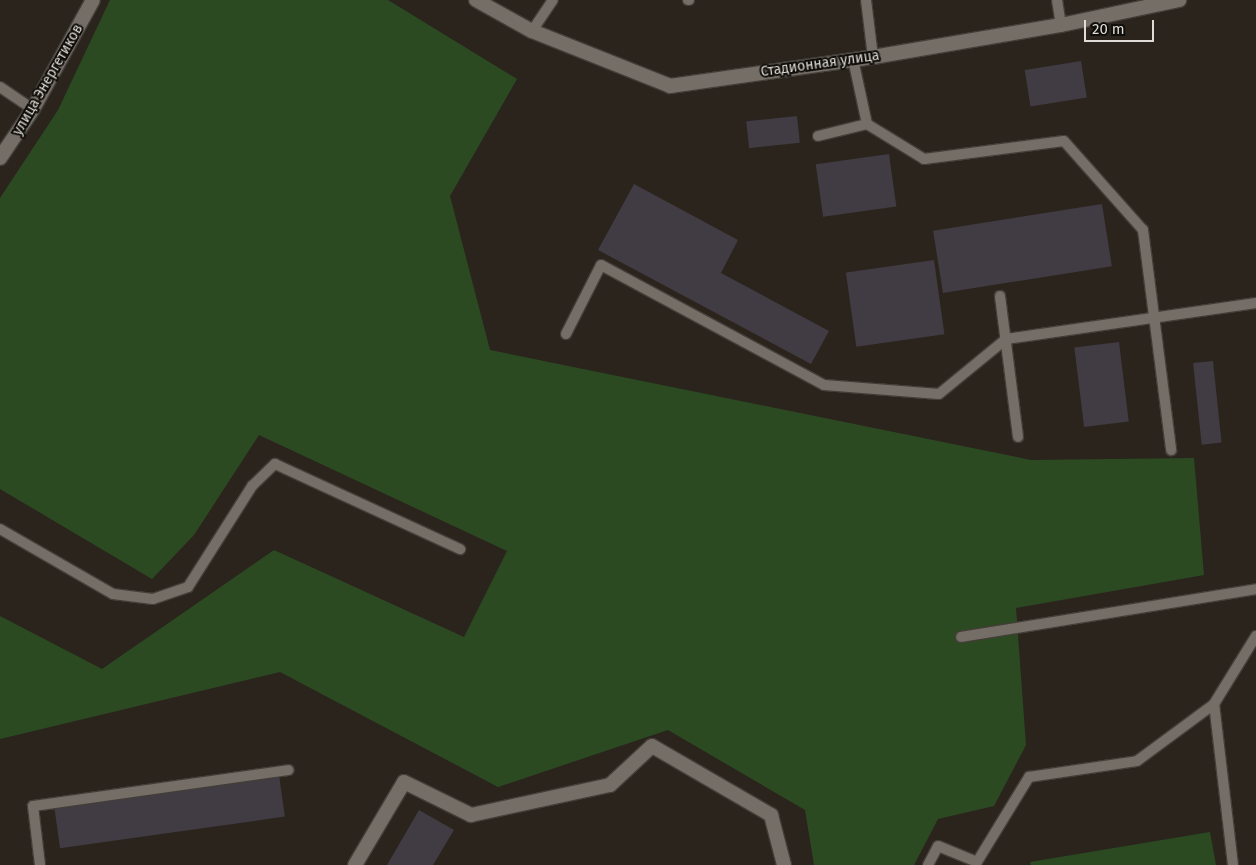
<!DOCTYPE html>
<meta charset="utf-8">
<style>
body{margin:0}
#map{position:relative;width:1256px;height:865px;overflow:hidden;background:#2a241d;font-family:"Fira Sans",sans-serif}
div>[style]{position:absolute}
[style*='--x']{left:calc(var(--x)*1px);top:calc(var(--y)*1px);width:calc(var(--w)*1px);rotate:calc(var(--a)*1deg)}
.green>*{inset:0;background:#2c4a22}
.building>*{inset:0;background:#413b43;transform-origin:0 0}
.roads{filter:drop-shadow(1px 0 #433e39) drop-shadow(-1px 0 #433e39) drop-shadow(0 1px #433e39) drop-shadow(0 -1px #433e39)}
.service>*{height:10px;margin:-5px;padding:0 5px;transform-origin:5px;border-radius:5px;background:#756e66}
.minor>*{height:14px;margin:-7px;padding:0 7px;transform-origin:7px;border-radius:7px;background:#756e66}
span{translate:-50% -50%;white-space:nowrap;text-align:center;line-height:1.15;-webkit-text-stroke:4px #100e0a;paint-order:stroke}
.street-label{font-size:14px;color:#dfdbd6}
.scale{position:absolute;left:1084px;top:20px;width:70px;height:22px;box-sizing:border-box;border:2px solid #dfdbd6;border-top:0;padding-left:6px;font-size:15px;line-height:18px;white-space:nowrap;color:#dfdbd6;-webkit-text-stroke:4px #100e0a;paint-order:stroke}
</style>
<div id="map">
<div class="green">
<div style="clip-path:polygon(110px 0,388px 0,517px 79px,450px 196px,490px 350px,1031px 460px,1194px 458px,1204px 575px,1016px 608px,1026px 745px,994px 806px,938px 819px,914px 865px,814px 865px,805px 810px,668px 730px,498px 787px,280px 672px,0 739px,0 616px,102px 669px,274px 550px,464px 637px,507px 551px,259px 435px,194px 535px,152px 579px,0 489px,0 198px,58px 110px)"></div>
<div style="clip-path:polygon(1210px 832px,1216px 865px,1031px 865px,1030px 862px)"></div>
</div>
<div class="building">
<div style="left:1081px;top:61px;width:37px;height:57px;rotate:81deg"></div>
<div style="left:797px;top:116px;width:27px;height:51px;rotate:84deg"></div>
<div style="left:889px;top:154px;width:53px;height:74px;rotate:82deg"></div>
<div style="clip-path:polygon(634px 184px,738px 240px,721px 273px,829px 331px,811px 364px,598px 250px)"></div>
<div style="left:1102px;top:204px;width:63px;height:171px;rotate:81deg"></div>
<div style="left:934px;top:260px;width:75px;height:89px;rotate:82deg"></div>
<div style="left:1119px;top:342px;width:80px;height:45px;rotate:83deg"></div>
<div style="left:1213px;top:361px;width:82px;height:20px;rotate:84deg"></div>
<div style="left:279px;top:775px;width:42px;height:227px;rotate:82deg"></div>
<div style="clip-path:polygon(419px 810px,454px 830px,433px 865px,387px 865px)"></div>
</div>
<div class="roads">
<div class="service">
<div style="--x:688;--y:0;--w:1;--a:0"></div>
<div style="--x:866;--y:0;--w:57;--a:83"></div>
<div style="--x:1057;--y:0;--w:25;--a:81"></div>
<div style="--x:532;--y:31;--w:37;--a:-56"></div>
<div style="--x:853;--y:59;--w:66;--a:77.8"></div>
<div style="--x:0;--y:87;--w:40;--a:34"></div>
<div style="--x:818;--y:136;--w:50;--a:-13.8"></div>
<div style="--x:867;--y:124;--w:67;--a:31.6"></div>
<div style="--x:924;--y:159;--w:141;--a:-7.3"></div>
<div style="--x:1064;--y:141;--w:119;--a:48.4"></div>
<div style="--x:1143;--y:230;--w:222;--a:82.7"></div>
<div style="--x:1000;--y:296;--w:142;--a:82.7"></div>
<div style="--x:566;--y:334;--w:77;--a:-63.1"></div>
<div style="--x:601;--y:265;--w:253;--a:28.3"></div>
<div style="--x:824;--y:385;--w:115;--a:4.5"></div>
<div style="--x:939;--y:394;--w:87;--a:-39.4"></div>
<div style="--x:1006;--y:339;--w:253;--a:-8.2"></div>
<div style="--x:0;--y:529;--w:130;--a:29.9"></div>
<div style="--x:113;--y:594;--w:40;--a:7.1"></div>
<div style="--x:153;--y:599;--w:37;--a:-19"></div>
<div style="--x:188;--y:587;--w:120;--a:-57.6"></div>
<div style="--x:252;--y:486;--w:32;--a:-44"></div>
<div style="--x:275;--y:464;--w:204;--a:24.7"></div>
<div style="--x:961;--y:637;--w:299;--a:-9.2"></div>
<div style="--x:40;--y:865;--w:59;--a:-96.8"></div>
<div style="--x:33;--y:806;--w:258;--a:-8"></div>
<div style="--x:928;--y:865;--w:21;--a:-62"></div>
<div style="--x:938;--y:846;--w:42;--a:22.3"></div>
<div style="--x:977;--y:862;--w:100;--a:-58.5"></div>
<div style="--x:1029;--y:777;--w:109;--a:-8.4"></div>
<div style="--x:1137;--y:761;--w:96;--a:-36.5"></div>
<div style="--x:1233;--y:865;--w:162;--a:-96.7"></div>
<div style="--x:1214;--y:704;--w:80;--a:-58.3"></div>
</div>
<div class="minor">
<div style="--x:476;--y:0;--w:64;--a:29"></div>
<div style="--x:532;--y:31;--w:149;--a:21.7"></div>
<div style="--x:670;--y:86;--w:205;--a:-8.1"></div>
<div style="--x:873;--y:57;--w:191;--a:-9.7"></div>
<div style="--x:1061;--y:25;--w:121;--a:-12"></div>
<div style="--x:0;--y:158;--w:59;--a:-56"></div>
<div style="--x:33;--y:109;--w:124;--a:-61.2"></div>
<div style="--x:355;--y:865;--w:96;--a:-59.4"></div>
<div style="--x:404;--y:782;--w:75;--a:26.2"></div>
<div style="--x:471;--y:815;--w:142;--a:-12.2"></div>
<div style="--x:610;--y:785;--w:57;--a:-42.9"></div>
<div style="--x:652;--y:746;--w:138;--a:30.1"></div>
<div style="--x:771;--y:815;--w:52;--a:75.4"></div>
</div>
</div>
<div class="street-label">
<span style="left:820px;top:64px;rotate:-8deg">Стадионная улица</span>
<span style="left:48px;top:80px;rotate:-60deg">улица Энергетиков</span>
</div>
<div class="scale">20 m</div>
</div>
